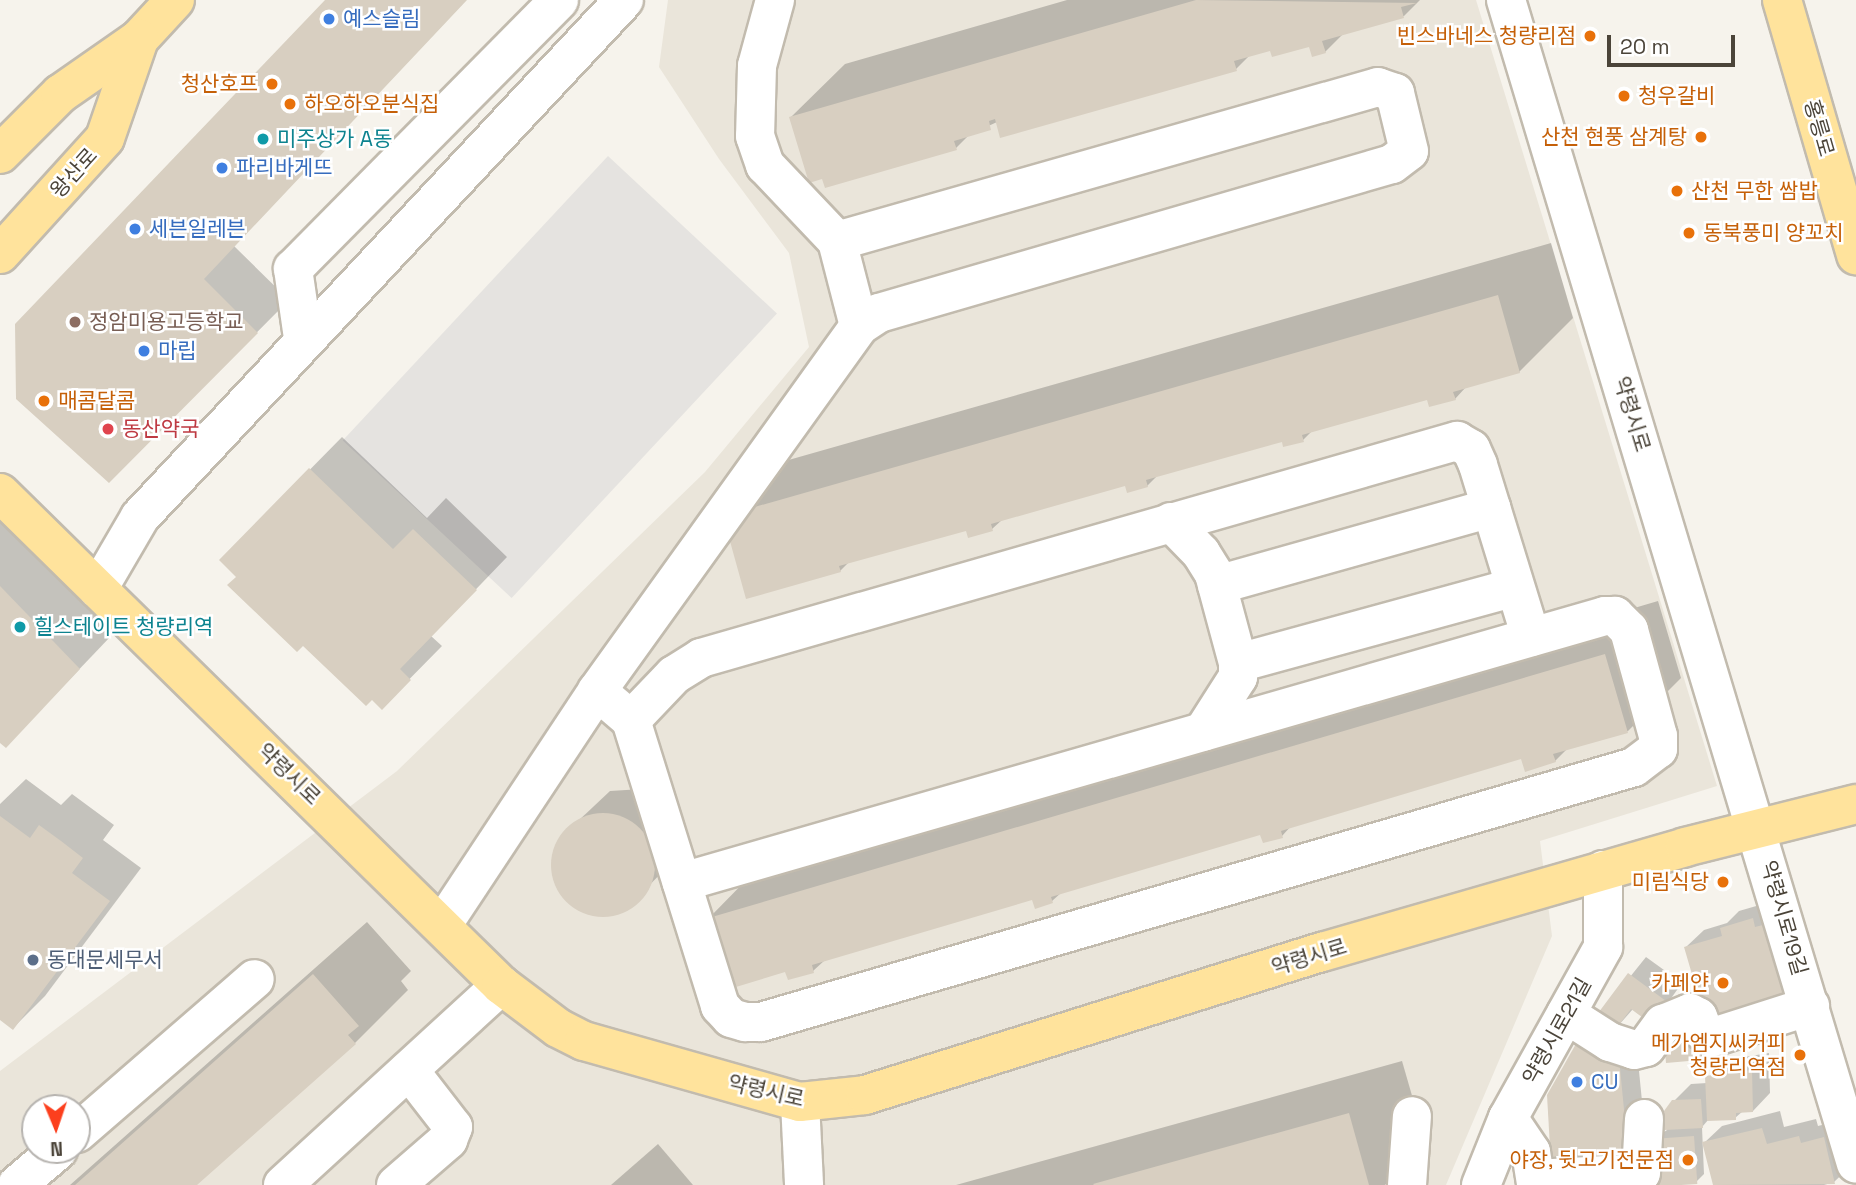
<!DOCTYPE html>
<meta charset="utf-8">
<style>
body{margin:0}
#map{position:relative;width:1856px;height:1185px;overflow:hidden;background:#f6f3ec;font-family:"Space Grotesk","Noto Sans KR",sans-serif}
div>[style]{position:absolute}
[style*='--x']{left:calc(var(--x)*1px);top:calc(var(--y)*1px);width:calc(var(--w)*1px);rotate:calc(var(--a)*1deg)}
.residential>*{inset:0;background:#eae5da}
.parking>*{inset:0;background:#e5e3e0;transform-origin:0 0}
.shadow>*{inset:0;background:#0003}
.building>*{inset:0;background:#d8cfc1;transform-origin:0 0}
.round{border-radius:50%}
.roads{filter:drop-shadow(2px 0 #c2bbae) drop-shadow(-2px 0 #c2bbae) drop-shadow(0 2px #c2bbae) drop-shadow(0 -2px #c2bbae)}
.minor>*{height:38px;margin:-19px;padding:0 19px;transform-origin:19px;border-radius:19px;background:#fff}
.major>*{height:38px;margin:-19px;padding:0 19px;transform-origin:19px;border-radius:19px;background:#ffe39c}
.dots>*{width:19px;height:19px;translate:-50% -50%;box-sizing:border-box;border:4px solid #fff;border-radius:50%}
span{translate:-50% -50%;white-space:nowrap;text-align:center;line-height:1.15;-webkit-text-stroke:5px #fff;paint-order:stroke}
.shop-label{font-size:21px;color:#366cbe}
.left{translate:0 -50%;text-align:left}
.food-label{font-size:21px;color:#c56008}
.right{translate:-100% -50%;text-align:right}
.street-label{font-size:21px;color:#4b4439}
.culture-label{font-size:21px;color:#0d838f}
.education-label{font-size:21px;color:#785e54}
.health-label{font-size:21px;color:#be3a42}
.service-label{font-size:21px;color:#4e5e75}
.north{position:absolute;left:21px;top:1094px;width:70px;height:70px;box-sizing:border-box;background:#fff;border:2px solid #b7b4b0;border-radius:50%;rotate:178deg;font-size:19px;font-weight:700;line-height:28px;text-align:center;color:#4b4439}
.north::after{content:'';display:block;margin:auto;width:24px;height:32px;background:#fc3f1d;clip-path:polygon(50% 0,100% 100%,50% 72%,0 100%)}
.scale{position:absolute;left:1607px;top:35px;width:128px;height:32px;box-sizing:border-box;border:4px solid #4b4439;border-top:0;padding-left:9px;font-size:21px;line-height:24px;white-space:nowrap;color:#4b4439;-webkit-text-stroke:5px #fff;paint-order:stroke}
</style>
<div id="map">
<div class="residential">
<div style="clip-path:polygon(evenodd,668px 0,1476px 0,1717px 786px,1540px 841px,1552px 936px,1446px 1185px,0 1185px,0 1071px,397px 771px,705px 472px,809px 347px,789px 253px,719px 159px,659px 67px,668px 0,35px 1108px,77px 1108px,77px 1150px,35px 1150px,35px 1108px)"></div>
</div>
<div class="parking">
<div style="left:608px;top:156px;width:231px;height:389px;rotate:43deg"></div>
</div>
<div class="shadow">
<div style="clip-path:polygon(328px 0,466px 0,234px 246px,289px 300px,109px 481px)"></div>
<div style="clip-path:polygon(1067px 0,1420px 0,1404px 16px,1343px 34px,1325px 52px,1310px 45px,1271px 49px,1250px 55px,1236px 69px,997px 122px,969px 135px,956px 148px,791px 117px,845px 64px)"></div>
<div style="clip-path:polygon(1551px 243px,1573px 318px,1519px 372px,1466px 387px,1455px 399px,1428px 398px,1313px 430px,1303px 440px,1283px 439px,1159px 474px,1147px 486px,1127px 484px,1003px 519px,992px 529px,967px 528px,850px 561px,840px 571px,725px 516px,778px 463px)"></div>
<div style="clip-path:polygon(342px 437px,427px 518px,446px 498px,507px 557px,431px 636px,442px 646px,382px 707px,221px 560px)"></div>
<div style="clip-path:polygon(0 476px,133px 613px,6px 746px,0 741px)"></div>
<div style="clip-path:polygon(1658px 601px,1681px 678px,1628px 731px,1567px 749px,1555px 761px,1522px 757px,1292px 825px,1282px 836px,1262px 833px,1062px 892px,1052px 901px,1033px 898px,825px 960px,813px 971px,787px 970px,707px 920px,760px 866px)"></div>
<div style="clip-path:polygon(26px 779px,61px 805px,72px 794px,114px 825px,103px 840px,141px 868px,45px 996px,13px 1028px,0 1018px,0 804px)"></div>
<div style="clip-path:polygon(642px 789px,676px 858px,626px 909px,610px 915px,577px 908px,565px 898px,552px 869px,560px 838px,610px 791px)"></div>
<div style="clip-path:polygon(1770px 902px,1803px 987px,1720px 1041px,1702px 1059px,1668px 1062px,1705px 1012px,1686px 947px,1704px 930px,1727px 923px,1739px 911px)"></div>
<div style="clip-path:polygon(367px 922px,411px 971px,401px 981px,408px 990px,355px 1043px,194px 1185px,70px 1185px)"></div>
<div style="clip-path:polygon(1646px 957px,1682px 983px,1667px 1004px,1633px 1009px,1610px 1035px,1636px 1041px,1646px 1141px,1628px 1159px,1593px 1023px)"></div>
<div style="clip-path:polygon(1769px 1053px,1770px 1093px,1753px 1111px,1743px 1111px,1735px 1118px,1709px 1119px,1702px 1127px,1704px 1174px,1696px 1182px,1657px 1185px,1654px 1139px,1667px 1130px,1665px 1111px,1673px 1102px,1691px 1084px,1707px 1083px,1725px 1060px)"></div>
<div style="clip-path:polygon(1402px 1061px,1426px 1144px,1385px 1185px,956px 1185px)"></div>
<div style="clip-path:polygon(1780px 1111px,1784px 1127px,1816px 1119px,1818px 1126px,1841px 1120px,1852px 1165px,1834px 1182px,1824px 1185px,1715px 1185px,1704px 1143px,1722px 1126px)"></div>
<div style="clip-path:polygon(658px 1144px,693px 1185px,611px 1185px)"></div>
</div>
<div class="building">
<div style="clip-path:polygon(325px 0,467px 0,204px 279px,258px 333px,109px 483px,16px 399px,15px 324px)"></div>
<div style="clip-path:polygon(1196px 0,1417px 3px,1401px 7px,1404px 18px,1322px 41px,1326px 53px,1312px 57px,1309px 47px,1272px 57px,1270px 51px,1234px 61px,1237px 71px,1000px 138px,995px 119px,989px 121px,991px 130px,954px 141px,957px 150px,825px 188px,822px 179px,809px 183px,789px 117px)"></div>
<div style="clip-path:polygon(1498px 295px,1520px 373px,1453px 392px,1456px 400px,1429px 407px,1427px 400px,1302px 435px,1304px 442px,1283px 447px,1282px 442px,1146px 480px,1148px 487px,1127px 493px,1125px 486px,991px 524px,993px 531px,968px 538px,966px 531px,839px 566px,841px 572px,746px 599px,723px 516px)"></div>
<div style="clip-path:polygon(309px 468px,393px 549px,413px 529px,477px 590px,400px 669px,411px 680px,382px 710px,372px 700px,366px 706px,303px 646px,297px 652px,227px 585px,236px 577px,219px 560px)"></div>
<div style="clip-path:polygon(0 586px,80px 669px,6px 748px,0 743px)"></div>
<div style="clip-path:polygon(1605px 654px,1628px 733px,1553px 754px,1556px 762px,1525px 772px,1521px 759px,1281px 831px,1283px 838px,1263px 843px,1260px 835px,1051px 897px,1053px 903px,1035px 909px,1032px 900px,812px 965px,814px 973px,788px 980px,785px 972px,726px 990px,705px 919px)"></div>
<div class="round" style="left:551px;top:813px;width:104px;height:104px"></div>
<div style="clip-path:polygon(0 816px,30px 838px,39px 825px,61px 841px,83px 858px,72px 873px,110px 901px,13px 1030px,0 1020px)"></div>
<div style="clip-path:polygon(1753px 918px,1755px 927px,1763px 925px,1787px 1006px,1708px 1029px,1684px 947px,1722px 936px,1720px 928px)"></div>
<div style="clip-path:polygon(1628px 973px,1666px 1001px,1650px 1023px,1631px 1009px,1609px 1038px,1590px 1024px)"></div>
<div style="clip-path:polygon(313px 974px,359px 1026px,348px 1035px,356px 1044px,197px 1185px,75px 1185px)"></div>
<div style="left:1700px;top:1027px;width:33px;height:37px;rotate:85deg"></div>
<div style="clip-path:polygon(1577px 1042px,1619px 1058px,1629px 1161px,1551px 1165px,1547px 1095px)"></div>
<div style="clip-path:polygon(1752px 1070px,1753px 1112px,1736px 1113px,1736px 1120px,1707px 1121px,1705px 1076px)"></div>
<div style="clip-path:polygon(1701px 1099px,1703px 1128px,1665px 1130px,1664px 1111px,1672px 1100px)"></div>
<div style="clip-path:polygon(1349px 1113px,1369px 1185px,1094px 1185px,1093px 1184px)"></div>
<div style="clip-path:polygon(1762px 1128px,1767px 1144px,1799px 1136px,1801px 1143px,1824px 1137px,1835px 1184px,1713px 1185px,1702px 1142px)"></div>
<div style="left:1694px;top:1136px;width:48px;height:42px;rotate:86deg"></div>
</div>
<div class="roads">
<div class="minor">
<div style="--x:775;--y:0;--w:68;--a:105.3"></div>
<div style="--x:757;--y:66;--w:70;--a:91.6"></div>
<div style="--x:755;--y:136;--w:31;--a:71"></div>
<div style="--x:765;--y:165;--w:105;--a:46.5"></div>
<div style="--x:1506;--y:0;--w:1215;--a:73.26"></div>
<div style="--x:303;--y:338;--w:70;--a:-98.2"></div>
<div style="--x:293;--y:269;--w:378;--a:-45.3"></div>
<div style="--x:1171;--y:522;--w:43;--a:45.9"></div>
<div style="--x:1201;--y:553;--w:25;--a:58"></div>
<div style="--x:1214;--y:574;--w:92;--a:74.9"></div>
<div style="--x:1238;--y:663;--w:14;--a:90"></div>
<div style="--x:1238;--y:677;--w:65;--a:122.5"></div>
<div style="--x:1217;--y:585;--w:285;--a:-15.7"></div>
<div style="--x:98;--y:589;--w:83;--a:-59.7"></div>
<div style="--x:140;--y:517;--w:708;--a:-46.89"></div>
<div style="--x:1238;--y:663;--w:287;--a:-15.3"></div>
<div style="--x:597;--y:691;--w:45;--a:40.5"></div>
<div style="--x:631;--y:720;--w:300;--a:72.7"></div>
<div style="--x:720;--y:1006;--w:16;--a:47"></div>
<div style="--x:731;--y:1018;--w:15;--a:16"></div>
<div style="--x:745;--y:1022;--w:16;--a:0"></div>
<div style="--x:761;--y:1022;--w:909;--a:-16.28"></div>
<div style="--x:1634;--y:767;--w:30;--a:-37"></div>
<div style="--x:1658;--y:749;--w:13;--a:-90"></div>
<div style="--x:1658;--y:736;--w:110;--a:-105.3"></div>
<div style="--x:1629;--y:630;--w:20;--a:-135"></div>
<div style="--x:1615;--y:616;--w:10;--a:180"></div>
<div style="--x:1605;--y:616;--w:961;--a:163.92"></div>
<div style="--x:631;--y:720;--w:62;--a:-46.3"></div>
<div style="--x:674;--y:675;--w:32;--a:-32"></div>
<div style="--x:701;--y:658;--w:787;--a:-16.02"></div>
<div style="--x:1457;--y:441;--w:16;--a:30"></div>
<div style="--x:1471;--y:449;--w:17;--a:66"></div>
<div style="--x:1478;--y:465;--w:180;--a:72.9"></div>
<div style="--x:443;--y:924;--w:279;--a:-56.5"></div>
<div style="--x:597;--y:691;--w:449;--a:-54.3"></div>
<div style="--x:859;--y:326;--w:24;--a:-33"></div>
<div style="--x:879;--y:313;--w:534;--a:-16.2"></div>
<div style="--x:1392;--y:164;--w:21;--a:-37"></div>
<div style="--x:1409;--y:151;--w:60;--a:-103.6"></div>
<div style="--x:1395;--y:93;--w:18;--a:-161"></div>
<div style="--x:1378;--y:87;--w:562;--a:164.11"></div>
<div style="--x:837;--y:241;--w:88;--a:75.5"></div>
<div style="--x:1566;--y:1014;--w:52;--a:32.5"></div>
<div style="--x:1610;--y:1042;--w:25;--a:18"></div>
<div style="--x:1634;--y:1050;--w:12;--a:-14"></div>
<div style="--x:1646;--y:1047;--w:29;--a:-54"></div>
<div style="--x:1663;--y:1024;--w:29;--a:-22"></div>
<div style="--x:1690;--y:1013;--w:9;--a:27"></div>
<div style="--x:1698;--y:1017;--w:16;--a:68"></div>
<div style="--x:1704;--y:1032;--w:10;--a:29"></div>
<div style="--x:1713;--y:1037;--w:102;--a:-17.7"></div>
<div style="--x:800;--y:1102;--w:83;--a:87.2"></div>
<div style="--x:1508;--y:1118;--w:41;--a:55.9"></div>
<div style="--x:1531;--y:1152;--w:33;--a:81"></div>
<div style="--x:77;--y:1133;--w:235;--a:-40.9"></div>
<div style="--x:1536;--y:1179;--w:105;--a:-3.3"></div>
<div style="--x:1641;--y:1173;--w:54;--a:-86.8"></div>
<div style="--x:17;--y:1185;--w:54;--a:-40.5"></div>
<div style="--x:283;--y:1185;--w:296;--a:-42.5"></div>
<div style="--x:396;--y:1185;--w:69;--a:-40.9"></div>
<div style="--x:448;--y:1140;--w:14;--a:-69"></div>
<div style="--x:453;--y:1127;--w:72;--a:-127.7"></div>
<div style="--x:1407;--y:1185;--w:69;--a:-85.9"></div>
<div style="--x:1481;--y:1185;--w:72;--a:-68.1"></div>
<div style="--x:1508;--y:1118;--w:196;--a:-60.9"></div>
<div style="--x:1603;--y:947;--w:77;--a:-90"></div>
</div>
<div class="major">
<div style="--x:1782;--y:0;--w:266;--a:73.8"></div>
<div style="--x:0;--y:154;--w:85;--a:-45"></div>
<div style="--x:60;--y:94;--w:96;--a:-34.8"></div>
<div style="--x:139;--y:39;--w:53;--a:-47.3"></div>
<div style="--x:0;--y:254;--w:156;--a:-47.8"></div>
<div style="--x:105;--y:138;--w:105;--a:-71"></div>
<div style="--x:0;--y:493;--w:702;--a:44.48"></div>
<div style="--x:501;--y:985;--w:71;--a:37"></div>
<div style="--x:558;--y:1028;--w:29;--a:27"></div>
<div style="--x:584;--y:1041;--w:224;--a:15.8"></div>
<div style="--x:800;--y:1102;--w:65;--a:-6.1"></div>
<div style="--x:865;--y:1095;--w:479;--a:-17.4"></div>
<div style="--x:1322;--y:952;--w:378;--a:-16.1"></div>
<div style="--x:1685;--y:847;--w:176;--a:-14.1"></div>
</div>
</div>
<div class="dots">
<div style="left:329px;top:19px;background:#3f7fe0"></div>
<div style="left:1590px;top:36px;background:#e8710a"></div>
<div style="left:272px;top:84px;background:#e8710a"></div>
<div style="left:1624px;top:96px;background:#e8710a"></div>
<div style="left:290px;top:104px;background:#e8710a"></div>
<div style="left:1701px;top:137px;background:#e8710a"></div>
<div style="left:263px;top:139px;background:#0f9aa8"></div>
<div style="left:222px;top:168px;background:#3f7fe0"></div>
<div style="left:1677px;top:191px;background:#e8710a"></div>
<div style="left:135px;top:229px;background:#3f7fe0"></div>
<div style="left:1689px;top:233px;background:#e8710a"></div>
<div style="left:75px;top:322px;background:#8d6e63"></div>
<div style="left:144px;top:351px;background:#3f7fe0"></div>
<div style="left:44px;top:401px;background:#e8710a"></div>
<div style="left:108px;top:429px;background:#e0444e"></div>
<div style="left:20px;top:627px;background:#0f9aa8"></div>
<div style="left:1723px;top:882px;background:#e8710a"></div>
<div style="left:33px;top:960px;background:#5c6f8a"></div>
<div style="left:1723px;top:983px;background:#e8710a"></div>
<div style="left:1800px;top:1055px;background:#e8710a"></div>
<div style="left:1577px;top:1082px;background:#3f7fe0"></div>
<div style="left:1688px;top:1160px;background:#e8710a"></div>
</div>
<div class="shop-label">
<span class="left" style="left:343px;top:19px">예스슬림</span>
<span class="left" style="left:236px;top:168px">파리바게뜨</span>
<span class="left" style="left:149px;top:229px">세븐일레븐</span>
<span class="left" style="left:158px;top:351px">마립</span>
<span class="left" style="left:1591px;top:1082px">CU</span>
</div>
<div class="food-label">
<span class="right" style="left:1576px;top:36px">빈스바네스 청량리점</span>
<span class="right" style="left:258px;top:84px">청산호프</span>
<span class="left" style="left:1638px;top:96px">청우갈비</span>
<span class="left" style="left:304px;top:104px">하오하오분식집</span>
<span class="right" style="left:1687px;top:137px">산천 현풍 삼계탕</span>
<span class="left" style="left:1691px;top:191px">산천 무한 쌈밥</span>
<span class="left" style="left:1703px;top:233px">동북풍미 양꼬치</span>
<span class="left" style="left:58px;top:401px">매콤달콤</span>
<span class="right" style="left:1709px;top:882px">미림식당</span>
<span class="right" style="left:1709px;top:983px">카페얀</span>
<span class="right" style="left:1786px;top:1055px">메가엠지씨커피<br>청량리역점</span>
<span class="right" style="left:1674px;top:1160px">야장, 뒷고기전문점</span>
</div>
<div class="street-label">
<span style="left:1819px;top:128px;rotate:74deg">홍릉로</span>
<span style="left:74px;top:173px;rotate:-48deg">왕산로</span>
<span style="left:1632px;top:414px;rotate:73deg">약령시로</span>
<span style="left:289px;top:774px;rotate:44deg">약령시로</span>
<span style="left:1784px;top:918px;rotate:74deg">약령시로19길</span>
<span style="left:1309px;top:957px;rotate:-17deg">약령시로</span>
<span style="left:1557px;top:1031px;rotate:-61deg">약령시로21길</span>
<span style="left:766px;top:1091px;rotate:13deg">약령시로</span>
</div>
<div class="culture-label">
<span class="left" style="left:277px;top:139px">미주상가 A동</span>
<span class="left" style="left:34px;top:627px">힐스테이트 청량리역</span>
</div>
<div class="education-label">
<span class="left" style="left:89px;top:322px">정암미용고등학교</span>
</div>
<div class="health-label">
<span class="left" style="left:122px;top:429px">동산약국</span>
</div>
<div class="service-label">
<span class="left" style="left:47px;top:960px">동대문세무서</span>
</div>
<div class="north">N</div>
<div class="scale">20 m</div>
</div>
